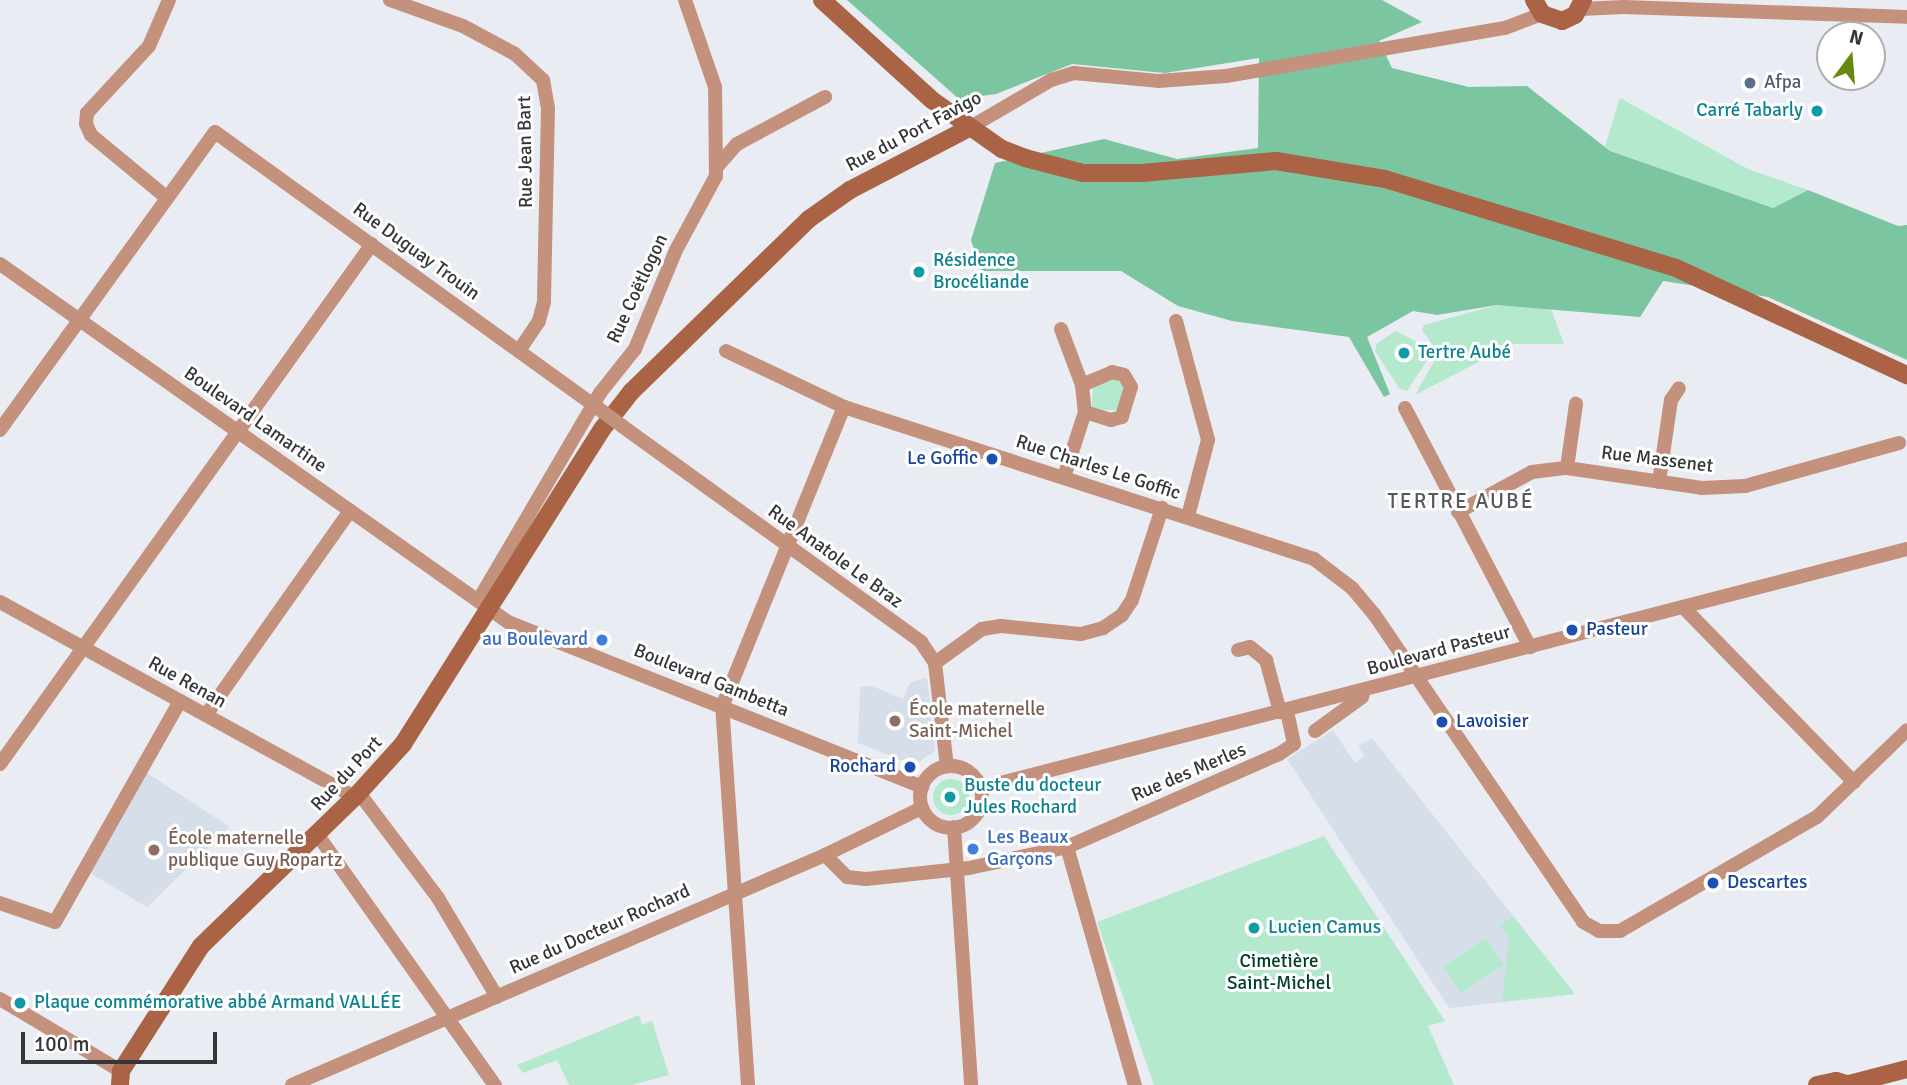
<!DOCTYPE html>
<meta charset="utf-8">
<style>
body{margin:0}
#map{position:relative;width:1907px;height:1085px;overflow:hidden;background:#e9ecf2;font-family:Signika,sans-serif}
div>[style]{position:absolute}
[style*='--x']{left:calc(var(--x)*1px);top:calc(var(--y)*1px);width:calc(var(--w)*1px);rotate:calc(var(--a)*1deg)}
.built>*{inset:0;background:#d5dee9}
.green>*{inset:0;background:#b4e9ce;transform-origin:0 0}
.round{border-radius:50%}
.forest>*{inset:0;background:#7bc5a1}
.street>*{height:14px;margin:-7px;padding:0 7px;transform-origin:7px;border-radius:7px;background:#c3917c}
.street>.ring{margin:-7px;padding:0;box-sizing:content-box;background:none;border:14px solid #c3917c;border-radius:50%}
.secondary>*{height:18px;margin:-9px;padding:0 9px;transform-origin:9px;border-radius:9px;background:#aa6345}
.street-bridge>*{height:14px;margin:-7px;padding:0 7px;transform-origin:7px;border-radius:7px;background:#c3917c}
.dots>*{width:19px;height:19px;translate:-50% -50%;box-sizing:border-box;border:4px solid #fff;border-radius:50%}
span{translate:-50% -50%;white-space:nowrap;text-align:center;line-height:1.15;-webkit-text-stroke:6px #fff;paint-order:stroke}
.service-label{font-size:19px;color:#4e5e75}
.left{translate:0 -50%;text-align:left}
.culture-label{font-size:19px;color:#0d838f}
.right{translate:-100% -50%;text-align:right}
.street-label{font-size:19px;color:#343638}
.transit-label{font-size:19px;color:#164399}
.shop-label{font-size:19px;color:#366cbe}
.education-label{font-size:19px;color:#785e54}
.park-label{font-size:19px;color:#004029}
.neighbourhood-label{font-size:21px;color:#54575c;letter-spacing:2px}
.north{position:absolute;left:1816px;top:21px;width:70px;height:70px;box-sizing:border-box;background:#fff;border:2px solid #aeafaf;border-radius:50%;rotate:16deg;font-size:19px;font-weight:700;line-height:28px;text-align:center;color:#343638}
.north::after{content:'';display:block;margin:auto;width:24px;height:32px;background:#66890e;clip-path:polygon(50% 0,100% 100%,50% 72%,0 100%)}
.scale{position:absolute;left:21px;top:1032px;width:196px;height:32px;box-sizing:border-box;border:4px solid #343638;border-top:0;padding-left:9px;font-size:21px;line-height:24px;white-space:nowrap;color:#343638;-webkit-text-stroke:5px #fff;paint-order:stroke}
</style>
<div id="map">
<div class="built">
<div style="clip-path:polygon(927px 677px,935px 751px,914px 765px,858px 743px,860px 687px,872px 686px,903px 699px,910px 683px)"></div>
<div style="clip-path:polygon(1333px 730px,1355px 763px,1365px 756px,1358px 746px,1372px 738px,1575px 994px,1449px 1008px,1287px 759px)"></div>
<div style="clip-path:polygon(144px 771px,230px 827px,147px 907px,90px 873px)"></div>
</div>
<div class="green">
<div style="clip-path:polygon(1620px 98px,1748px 169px,1808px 190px,1773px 208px,1610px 151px,1605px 146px)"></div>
<div style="clip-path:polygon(1497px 305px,1551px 309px,1564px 344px,1513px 344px,1415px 395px,1435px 360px,1433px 345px,1422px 330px,1424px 325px)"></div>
<div style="clip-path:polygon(1396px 331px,1421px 344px,1428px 359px,1407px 391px,1399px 388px,1375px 351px,1377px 343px)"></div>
<div style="clip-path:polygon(1113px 378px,1125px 385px,1118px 410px,1096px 410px,1092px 406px,1093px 386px)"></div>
<div class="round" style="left:933px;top:779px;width:36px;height:36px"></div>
<div style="clip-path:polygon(1324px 836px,1445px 1021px,1428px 1026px,1454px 1085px,1154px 1085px,1097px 922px)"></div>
<div style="clip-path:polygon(1513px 916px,1575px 994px,1502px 1002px,1509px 939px,1500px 925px)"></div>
<div style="left:1486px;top:938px;width:32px;height:52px;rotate:56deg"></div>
<div style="clip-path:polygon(639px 1015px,642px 1025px,652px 1021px,669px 1075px,632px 1085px,569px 1085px,557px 1060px,523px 1073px,517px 1065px)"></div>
</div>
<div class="forest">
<div style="clip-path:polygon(847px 0,1382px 0,1422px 22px,1379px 41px,1392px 68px,1469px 87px,1527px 86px,1610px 151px,1773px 208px,1808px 190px,1898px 226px,1907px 225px,1907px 360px,1768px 297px,1663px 281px,1640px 317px,1497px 305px,1437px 315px,1413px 311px,1367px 337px,1390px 394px,1384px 397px,1349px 337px,1232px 321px,1178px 306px,1121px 271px,981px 271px,971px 240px,995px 163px,1104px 139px,1177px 159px,1258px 148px,1259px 58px,1165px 73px,1072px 64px,996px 94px,959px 99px)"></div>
</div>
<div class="street">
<div style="--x:390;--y:0;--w:77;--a:19.6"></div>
<div style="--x:463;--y:26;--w:59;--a:28.3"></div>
<div style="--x:515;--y:54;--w:38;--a:43"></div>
<div style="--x:543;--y:80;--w:28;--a:80"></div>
<div style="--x:548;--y:108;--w:194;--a:91.2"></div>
<div style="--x:544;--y:302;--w:20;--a:105"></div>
<div style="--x:539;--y:321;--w:36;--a:124"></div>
<div style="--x:1580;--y:9;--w:44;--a:-2.6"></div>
<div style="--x:1624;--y:7;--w:283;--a:2"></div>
<div style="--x:969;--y:128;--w:95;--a:-30.3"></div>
<div style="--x:1051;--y:80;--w:24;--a:-17"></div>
<div style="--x:1074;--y:73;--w:84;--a:5.4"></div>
<div style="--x:1158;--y:81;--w:68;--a:-4.2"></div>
<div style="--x:1226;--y:76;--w:283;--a:-9.8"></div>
<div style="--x:1505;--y:28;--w:40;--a:-21"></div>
<div style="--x:716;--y:168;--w:32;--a:-49"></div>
<div style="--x:737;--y:144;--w:100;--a:-28.1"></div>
<div style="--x:167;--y:198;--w:99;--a:-140.3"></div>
<div style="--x:91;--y:135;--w:12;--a:-114"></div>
<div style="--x:86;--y:124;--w:11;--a:-85"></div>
<div style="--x:87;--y:113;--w:91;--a:-47.2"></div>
<div style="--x:149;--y:46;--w:50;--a:-66.5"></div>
<div style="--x:0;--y:264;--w:621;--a:35.17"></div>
<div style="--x:508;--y:622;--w:446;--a:21.7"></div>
<div style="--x:1176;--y:321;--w:123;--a:74.9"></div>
<div style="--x:1208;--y:440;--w:79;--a:104.7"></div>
<div style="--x:1061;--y:329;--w:60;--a:69.4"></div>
<div style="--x:1082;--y:385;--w:27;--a:84"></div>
<div style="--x:1085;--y:412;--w:68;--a:107.9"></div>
<div style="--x:726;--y:351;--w:131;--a:25.4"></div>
<div style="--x:844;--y:407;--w:494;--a:17.9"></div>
<div style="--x:1314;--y:559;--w:48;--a:37.3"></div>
<div style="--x:1352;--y:588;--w:34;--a:50"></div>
<div style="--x:1374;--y:614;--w:372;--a:55.8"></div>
<div style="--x:1583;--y:922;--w:18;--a:29"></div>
<div style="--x:1599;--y:931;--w:21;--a:0"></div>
<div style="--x:1620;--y:931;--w:228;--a:-30.1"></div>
<div style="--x:1817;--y:817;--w:125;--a:-44"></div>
<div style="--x:1082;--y:385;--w:33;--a:-23"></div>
<div style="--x:1112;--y:372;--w:12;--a:14"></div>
<div style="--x:1124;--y:375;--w:14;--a:60"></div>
<div style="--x:1131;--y:387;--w:31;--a:107"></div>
<div style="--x:1122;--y:417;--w:11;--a:165"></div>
<div style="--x:1111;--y:420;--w:27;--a:-163"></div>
<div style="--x:1405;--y:408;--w:270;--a:62.4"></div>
<div style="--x:622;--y:426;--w:369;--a:35.8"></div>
<div style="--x:921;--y:642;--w:25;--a:56"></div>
<div style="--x:935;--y:663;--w:104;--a:83.4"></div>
<div style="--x:0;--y:430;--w:367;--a:-54.2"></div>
<div style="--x:215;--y:132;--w:473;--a:35.8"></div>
<div style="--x:1567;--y:468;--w:65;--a:-82"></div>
<div style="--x:1659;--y:482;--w:83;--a:-81.7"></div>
<div style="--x:1671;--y:400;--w:14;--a:-56"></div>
<div style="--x:1458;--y:512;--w:84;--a:-28.4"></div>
<div style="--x:1532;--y:472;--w:35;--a:-7"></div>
<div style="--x:1567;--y:468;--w:136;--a:8.4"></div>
<div style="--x:1702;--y:488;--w:43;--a:-2.7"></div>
<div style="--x:1745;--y:486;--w:160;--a:-15.6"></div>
<div style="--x:0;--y:602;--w:405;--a:28.8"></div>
<div style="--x:1683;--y:607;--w:245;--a:45.7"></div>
<div style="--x:487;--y:608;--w:13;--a:-117"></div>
<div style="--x:481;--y:596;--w:235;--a:-59.6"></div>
<div style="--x:600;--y:393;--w:56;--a:-51.5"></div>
<div style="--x:635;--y:349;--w:107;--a:-67.5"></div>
<div style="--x:676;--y:250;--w:84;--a:-61.6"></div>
<div style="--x:716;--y:176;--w:89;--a:-90.6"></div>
<div style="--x:715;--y:87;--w:92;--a:-109"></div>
<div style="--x:1238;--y:650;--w:12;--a:-14"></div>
<div style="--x:1250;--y:647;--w:21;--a:39"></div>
<div style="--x:1266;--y:660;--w:54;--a:74.9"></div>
<div style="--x:935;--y:663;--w:58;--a:-35.9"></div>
<div style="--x:982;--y:629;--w:19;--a:-9"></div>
<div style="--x:1001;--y:626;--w:80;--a:5.7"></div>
<div style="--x:1081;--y:634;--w:23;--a:-15"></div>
<div style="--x:1103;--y:628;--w:23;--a:-34"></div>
<div style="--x:1122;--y:615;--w:18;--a:-56"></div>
<div style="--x:1132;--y:600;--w:97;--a:-71.9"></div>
<div style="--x:206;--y:715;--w:250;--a:-54.8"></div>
<div style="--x:1315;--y:731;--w:58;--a:-35.9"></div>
<div style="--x:1362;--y:697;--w:7;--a:-74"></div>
<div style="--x:0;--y:764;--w:639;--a:-54.42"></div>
<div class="ring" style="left:920px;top:766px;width:48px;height:48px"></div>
<div style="--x:981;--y:788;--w:956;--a:-14.47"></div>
<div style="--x:359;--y:793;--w:131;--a:53"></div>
<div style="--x:438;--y:898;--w:115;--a:59.2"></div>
<div style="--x:954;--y:827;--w:259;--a:86.2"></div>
<div style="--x:317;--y:834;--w:308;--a:54.7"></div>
<div style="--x:1067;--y:847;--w:248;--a:74.1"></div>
<div style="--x:825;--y:855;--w:31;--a:45"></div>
<div style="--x:847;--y:877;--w:19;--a:6"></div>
<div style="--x:866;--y:879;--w:104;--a:-6.1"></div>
<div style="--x:969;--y:868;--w:100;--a:-12.1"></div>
<div style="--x:1067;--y:847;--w:232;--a:-23.7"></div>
<div style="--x:1279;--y:754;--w:18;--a:-34"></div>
<div style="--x:1294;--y:744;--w:35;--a:-102"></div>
<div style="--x:0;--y:903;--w:58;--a:19.1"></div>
<div style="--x:55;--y:922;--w:254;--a:-60.5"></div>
<div style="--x:0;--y:999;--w:141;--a:30.8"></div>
<div style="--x:292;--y:1085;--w:581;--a:-23.34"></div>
<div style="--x:825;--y:855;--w:108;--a:-25.9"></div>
<div style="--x:748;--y:1085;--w:379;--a:-93.9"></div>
<div style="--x:722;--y:707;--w:324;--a:-67.9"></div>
</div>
<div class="secondary">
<div style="--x:822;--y:0;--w:149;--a:42.3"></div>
<div style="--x:932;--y:100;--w:85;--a:35"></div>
<div style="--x:1002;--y:149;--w:25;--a:21"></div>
<div style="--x:1025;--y:158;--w:60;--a:14.5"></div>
<div style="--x:1083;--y:173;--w:59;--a:0"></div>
<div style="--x:1142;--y:173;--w:135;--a:-5.1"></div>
<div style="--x:1276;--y:161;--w:110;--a:9.4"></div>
<div style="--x:1385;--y:179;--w:304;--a:17"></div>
<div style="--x:1676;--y:268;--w:255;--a:24.9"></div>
<div style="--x:1534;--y:0;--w:16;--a:60"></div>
<div style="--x:1542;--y:14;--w:21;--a:19"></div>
<div style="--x:1562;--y:21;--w:14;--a:-25"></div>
<div style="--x:1575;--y:15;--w:17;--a:-62"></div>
<div style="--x:1849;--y:1084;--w:60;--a:-14.5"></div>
<div style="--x:120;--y:1085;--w:14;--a:-86"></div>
<div style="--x:121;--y:1071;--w:148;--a:-57.4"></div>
<div style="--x:201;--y:946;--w:214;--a:-44.1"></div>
<div style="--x:355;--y:797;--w:72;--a:-47.8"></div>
<div style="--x:403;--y:744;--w:374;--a:-57.7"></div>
<div style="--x:603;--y:428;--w:46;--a:-52.1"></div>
<div style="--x:631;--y:392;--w:248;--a:-44.2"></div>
<div style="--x:809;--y:219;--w:50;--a:-35.3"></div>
<div style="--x:850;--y:190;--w:134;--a:-27.5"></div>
<div style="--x:1817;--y:1085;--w:19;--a:-12"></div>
<div style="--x:1836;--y:1081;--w:15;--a:16"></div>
</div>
<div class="street-bridge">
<div style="--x:599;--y:409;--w:29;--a:36"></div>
</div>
<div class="dots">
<div style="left:1750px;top:83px;background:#5c6f8a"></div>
<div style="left:1817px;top:111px;background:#0f9aa8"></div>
<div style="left:919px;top:272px;background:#0f9aa8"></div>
<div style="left:1404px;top:353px;background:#0f9aa8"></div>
<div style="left:992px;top:459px;background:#1a4fb4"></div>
<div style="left:1572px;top:630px;background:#1a4fb4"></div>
<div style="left:602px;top:640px;background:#3f7fe0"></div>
<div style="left:895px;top:721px;background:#8d6e63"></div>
<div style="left:1442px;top:722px;background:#1a4fb4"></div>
<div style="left:910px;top:767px;background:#1a4fb4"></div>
<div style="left:950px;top:797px;background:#0f9aa8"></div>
<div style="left:973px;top:849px;background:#3f7fe0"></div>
<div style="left:154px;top:850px;background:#8d6e63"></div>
<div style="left:1713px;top:883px;background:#1a4fb4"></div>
<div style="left:1254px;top:928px;background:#0f9aa8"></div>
<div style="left:20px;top:1003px;background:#0f9aa8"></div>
</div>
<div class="service-label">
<span class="left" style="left:1764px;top:83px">Afpa</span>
</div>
<div class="culture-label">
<span class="right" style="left:1803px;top:111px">Carré Tabarly</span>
<span class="left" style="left:933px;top:272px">Résidence<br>Brocéliande</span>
<span class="left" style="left:1418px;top:353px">Tertre Aubé</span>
<span class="left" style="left:964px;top:797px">Buste du docteur<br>Jules Rochard</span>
<span class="left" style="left:1268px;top:928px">Lucien Camus</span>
<span class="left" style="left:34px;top:1003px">Plaque commémorative abbé Armand VALLÉE</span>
</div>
<div class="street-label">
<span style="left:914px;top:132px;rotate:-28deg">Rue du Port Favigo</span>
<span style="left:526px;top:152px;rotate:-91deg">Rue Jean Bart</span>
<span style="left:416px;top:252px;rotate:36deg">Rue Duguay Trouin</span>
<span style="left:638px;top:289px;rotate:-65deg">Rue Coëtlogon</span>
<span style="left:255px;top:420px;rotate:35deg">Boulevard Lamartine</span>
<span style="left:1657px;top:460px;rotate:7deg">Rue Massenet</span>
<span style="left:1098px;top:468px;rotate:18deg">Rue Charles Le Goffic</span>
<span style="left:835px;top:557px;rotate:36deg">Rue Anatole Le Braz</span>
<span style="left:1439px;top:651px;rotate:-15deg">Boulevard Pasteur</span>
<span style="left:711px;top:681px;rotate:22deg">Boulevard Gambetta</span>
<span style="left:187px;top:683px;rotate:29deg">Rue Renan</span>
<span style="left:1189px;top:773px;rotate:-23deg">Rue des Merles</span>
<span style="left:347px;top:774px;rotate:-47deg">Rue du Port</span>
<span style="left:600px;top:930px;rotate:-24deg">Rue du Docteur Rochard</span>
</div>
<div class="transit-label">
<span class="right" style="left:978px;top:459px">Le Goffic</span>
<span class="left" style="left:1586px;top:630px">Pasteur</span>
<span class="left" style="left:1456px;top:722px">Lavoisier</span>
<span class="right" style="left:896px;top:767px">Rochard</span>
<span class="left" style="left:1727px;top:883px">Descartes</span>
</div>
<div class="shop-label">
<span class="right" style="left:588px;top:640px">au Boulevard</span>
<span class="left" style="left:987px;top:849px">Les Beaux<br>Garçons</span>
</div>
<div class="education-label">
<span class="left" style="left:909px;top:721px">École maternelle<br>Saint-Michel</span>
<span class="left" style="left:168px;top:850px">École maternelle<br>publique Guy Ropartz</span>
</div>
<div class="park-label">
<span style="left:1279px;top:973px">Cimetière<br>Saint-Michel</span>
</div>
<div class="neighbourhood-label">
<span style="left:1461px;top:501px">TERTRE AUBÉ</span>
</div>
<div class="north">N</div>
<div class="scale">100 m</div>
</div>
